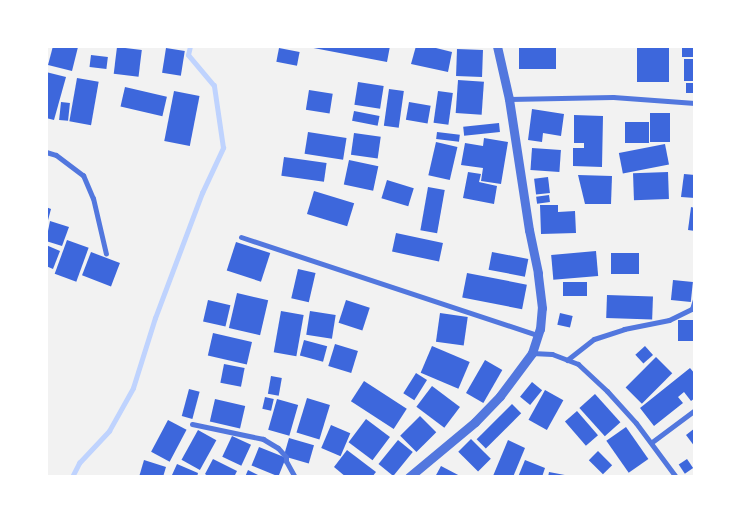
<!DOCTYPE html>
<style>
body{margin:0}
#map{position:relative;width:741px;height:523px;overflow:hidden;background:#f2f2f2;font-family:Figtree,sans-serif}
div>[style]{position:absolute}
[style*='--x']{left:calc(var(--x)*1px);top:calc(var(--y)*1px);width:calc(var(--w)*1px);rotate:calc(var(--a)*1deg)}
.stream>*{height:4.5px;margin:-2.25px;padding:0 2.25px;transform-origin:2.25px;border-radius:2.25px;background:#bfd3fe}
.building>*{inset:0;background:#3d67dc;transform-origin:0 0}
.minor>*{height:5px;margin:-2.5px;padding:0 2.5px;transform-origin:2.5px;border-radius:2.5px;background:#5277de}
.tertiary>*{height:9px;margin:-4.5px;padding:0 4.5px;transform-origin:4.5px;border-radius:4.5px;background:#5277de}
span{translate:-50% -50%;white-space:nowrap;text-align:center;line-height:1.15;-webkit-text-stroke:4px #fff;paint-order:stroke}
.frame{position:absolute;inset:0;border:48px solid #fff;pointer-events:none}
</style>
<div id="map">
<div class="stream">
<div style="--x:72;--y:477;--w:16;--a:-63"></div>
<div style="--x:79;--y:463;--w:44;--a:-46.8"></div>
<div style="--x:109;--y:431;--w:49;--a:-60.8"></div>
<div style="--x:133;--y:388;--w:73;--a:-72.6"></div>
<div style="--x:155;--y:318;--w:134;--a:-69.4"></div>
<div style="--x:202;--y:193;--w:50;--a:-65"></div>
<div style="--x:223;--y:148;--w:63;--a:-98.3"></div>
<div style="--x:214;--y:86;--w:40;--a:-130"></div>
<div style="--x:188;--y:55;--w:9;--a:-77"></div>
</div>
<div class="building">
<div style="clip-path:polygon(53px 46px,78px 47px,72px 71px,48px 65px)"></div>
<div style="clip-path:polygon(303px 46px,390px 46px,387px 62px)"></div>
<div style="clip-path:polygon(416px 46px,428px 46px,452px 52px,448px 72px,411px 64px)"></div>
<div style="left:519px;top:46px;width:37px;height:23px"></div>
<div style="left:637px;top:46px;width:32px;height:36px"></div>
<div style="left:682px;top:46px;width:13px;height:11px"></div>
<div style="left:117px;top:47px;width:25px;height:27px;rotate:7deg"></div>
<div style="left:166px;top:48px;width:19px;height:25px;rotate:9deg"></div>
<div style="left:279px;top:48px;width:21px;height:14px;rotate:11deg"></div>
<div style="left:457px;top:49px;width:26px;height:27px;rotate:2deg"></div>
<div style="left:91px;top:55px;width:17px;height:12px;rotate:7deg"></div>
<div style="left:684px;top:59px;width:11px;height:22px"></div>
<div style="clip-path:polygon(46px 72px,66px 77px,54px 120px,46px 118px)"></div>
<div style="left:77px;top:78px;width:22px;height:44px;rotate:10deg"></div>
<div style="left:458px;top:80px;width:26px;height:33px;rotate:4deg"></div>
<div style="left:358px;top:82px;width:26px;height:23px;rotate:9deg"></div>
<div style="left:686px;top:83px;width:9px;height:10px"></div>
<div style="left:125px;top:87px;width:43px;height:20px;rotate:13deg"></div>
<div style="left:389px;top:89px;width:15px;height:37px;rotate:8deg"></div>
<div style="left:309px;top:90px;width:24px;height:20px;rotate:9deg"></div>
<div style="left:174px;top:91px;width:26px;height:51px;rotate:11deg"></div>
<div style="left:438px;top:91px;width:15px;height:32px;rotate:8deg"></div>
<div style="left:61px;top:102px;width:9px;height:18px;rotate:6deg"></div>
<div style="left:409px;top:102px;width:22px;height:18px;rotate:10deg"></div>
<div style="clip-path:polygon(532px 109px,564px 114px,561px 136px,543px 133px,542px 142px,528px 140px)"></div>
<div style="left:354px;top:111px;width:26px;height:10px;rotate:11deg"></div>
<div style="left:650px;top:113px;width:20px;height:29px"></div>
<div style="clip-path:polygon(574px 115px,603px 116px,602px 167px,573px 166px,573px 148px,584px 148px,584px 143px,574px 143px)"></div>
<div style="left:649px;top:122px;width:21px;height:24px;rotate:90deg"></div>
<div style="left:499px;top:123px;width:9px;height:36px;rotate:84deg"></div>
<div style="left:308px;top:132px;width:39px;height:22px;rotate:9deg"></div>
<div style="left:437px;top:132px;width:23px;height:7px;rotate:7deg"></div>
<div style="left:354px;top:133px;width:27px;height:22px;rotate:8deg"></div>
<div style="clip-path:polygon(484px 138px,508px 142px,501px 184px,481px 181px,483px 168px,461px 165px,465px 143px,483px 146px)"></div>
<div style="left:436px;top:142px;width:22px;height:34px;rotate:13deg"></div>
<div style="left:665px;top:144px;width:21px;height:47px;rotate:79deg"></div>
<div style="left:532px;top:148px;width:29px;height:22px;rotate:4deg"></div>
<div style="left:284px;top:157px;width:43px;height:19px;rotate:8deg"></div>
<div style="left:349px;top:160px;width:30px;height:25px;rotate:12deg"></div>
<div style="clip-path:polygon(468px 172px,481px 174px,479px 182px,497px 186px,494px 204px,463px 198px)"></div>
<div style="left:668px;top:172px;width:27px;height:35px;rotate:88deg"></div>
<div style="clip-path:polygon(684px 174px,695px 175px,695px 198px,681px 197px)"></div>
<div style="clip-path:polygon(578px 175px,612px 176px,611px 204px,585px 204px)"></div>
<div style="left:548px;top:177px;width:16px;height:14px;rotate:83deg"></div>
<div style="left:387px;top:180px;width:28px;height:19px;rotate:17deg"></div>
<div style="left:428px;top:187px;width:17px;height:44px;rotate:10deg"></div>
<div style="left:314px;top:191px;width:42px;height:24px;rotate:17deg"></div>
<div style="left:549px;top:195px;width:7px;height:13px;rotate:82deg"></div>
<div style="clip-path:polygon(540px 205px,558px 205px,558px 212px,575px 211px,576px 233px,541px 234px)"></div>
<div style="clip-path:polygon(46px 207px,51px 209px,47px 224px,46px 224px)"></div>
<div style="clip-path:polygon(691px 207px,695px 208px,695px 231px,688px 230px)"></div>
<div style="clip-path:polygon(50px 221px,69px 227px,62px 246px,46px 241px)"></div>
<div style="left:396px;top:233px;width:48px;height:19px;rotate:12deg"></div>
<div style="left:67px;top:240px;width:23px;height:36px;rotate:20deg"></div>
<div style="left:236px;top:242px;width:36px;height:30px;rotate:18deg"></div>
<div style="clip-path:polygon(46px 245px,60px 251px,53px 269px,46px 266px)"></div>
<div style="left:596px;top:251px;width:25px;height:45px;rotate:85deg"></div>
<div style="left:91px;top:252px;width:31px;height:25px;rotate:21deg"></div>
<div style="left:492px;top:252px;width:37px;height:18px;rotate:11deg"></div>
<div style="left:611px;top:253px;width:28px;height:21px"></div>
<div style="left:298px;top:269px;width:18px;height:30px;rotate:13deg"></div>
<div style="left:467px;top:273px;width:61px;height:25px;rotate:11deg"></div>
<div style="left:673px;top:280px;width:20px;height:20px;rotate:6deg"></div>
<div style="left:587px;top:282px;width:14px;height:24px;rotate:90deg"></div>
<div style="left:237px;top:293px;width:32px;height:36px;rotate:13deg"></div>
<div style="left:607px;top:295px;width:46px;height:23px;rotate:2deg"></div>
<div style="left:208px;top:300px;width:23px;height:22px;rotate:13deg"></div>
<div style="left:346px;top:300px;width:25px;height:24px;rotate:18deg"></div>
<div style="left:281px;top:311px;width:23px;height:42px;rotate:10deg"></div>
<div style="left:310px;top:311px;width:26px;height:24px;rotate:9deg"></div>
<div style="left:440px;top:313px;width:28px;height:29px;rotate:8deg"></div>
<div style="left:560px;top:313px;width:13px;height:12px;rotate:13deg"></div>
<div style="left:695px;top:320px;width:21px;height:17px;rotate:90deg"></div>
<div style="left:213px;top:333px;width:40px;height:23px;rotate:13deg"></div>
<div style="left:304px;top:340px;width:24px;height:16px;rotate:15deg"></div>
<div style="left:335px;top:344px;width:24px;height:23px;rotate:17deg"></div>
<div style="left:432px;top:346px;width:41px;height:29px;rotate:23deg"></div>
<div style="left:645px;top:346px;width:12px;height:13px;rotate:48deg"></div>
<div style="left:656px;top:357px;width:23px;height:43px;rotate:45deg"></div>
<div style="left:485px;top:360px;width:20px;height:38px;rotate:30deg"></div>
<div style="left:224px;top:364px;width:21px;height:19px;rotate:11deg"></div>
<div style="clip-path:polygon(690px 368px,695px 374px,695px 398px,691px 401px,684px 392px,678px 397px,683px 403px,654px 426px,640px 408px)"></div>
<div style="left:416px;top:373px;width:13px;height:24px;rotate:32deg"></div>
<div style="left:271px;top:376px;width:11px;height:18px;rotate:10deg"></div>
<div style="left:364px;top:381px;width:51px;height:24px;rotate:33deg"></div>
<div style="left:532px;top:382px;width:13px;height:19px;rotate:39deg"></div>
<div style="left:432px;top:386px;width:35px;height:26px;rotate:37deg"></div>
<div style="left:189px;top:389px;width:11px;height:28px;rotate:15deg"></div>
<div style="left:545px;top:390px;width:21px;height:34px;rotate:29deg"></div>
<div style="left:595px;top:394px;width:38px;height:21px;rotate:48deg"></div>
<div style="left:265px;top:397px;width:9px;height:12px;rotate:13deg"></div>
<div style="left:307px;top:398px;width:24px;height:36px;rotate:17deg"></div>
<div style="left:215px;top:399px;width:31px;height:23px;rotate:13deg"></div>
<div style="left:277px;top:399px;width:22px;height:32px;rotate:16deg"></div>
<div style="left:512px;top:404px;width:13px;height:50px;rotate:45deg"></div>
<div style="left:577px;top:411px;width:32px;height:16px;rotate:49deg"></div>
<div style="left:420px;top:416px;width:23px;height:28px;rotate:45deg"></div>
<div style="left:366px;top:419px;width:30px;height:29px;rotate:37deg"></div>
<div style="left:168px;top:420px;width:21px;height:36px;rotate:28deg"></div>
<div style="left:331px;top:425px;width:21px;height:25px;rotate:23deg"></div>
<div style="left:626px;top:427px;width:39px;height:24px;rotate:55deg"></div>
<div style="clip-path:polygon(695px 428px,695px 447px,686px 435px)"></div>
<div style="left:198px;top:430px;width:21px;height:34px;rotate:29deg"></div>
<div style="left:232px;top:436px;width:21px;height:23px;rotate:25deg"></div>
<div style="left:289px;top:438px;width:26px;height:19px;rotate:16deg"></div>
<div style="left:471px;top:439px;width:28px;height:18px;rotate:45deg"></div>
<div style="left:398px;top:440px;width:19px;height:31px;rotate:39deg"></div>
<div style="clip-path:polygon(508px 440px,525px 448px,513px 477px,495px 477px,493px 476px)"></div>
<div style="left:259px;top:447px;width:29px;height:20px;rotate:22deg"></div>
<div style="clip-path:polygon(347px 450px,376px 472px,372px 477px,346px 477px,334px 467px)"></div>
<div style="left:598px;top:451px;width:20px;height:13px;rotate:45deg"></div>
<div style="clip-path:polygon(213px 459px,237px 471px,234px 477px,209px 477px,205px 474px)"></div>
<div style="left:687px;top:459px;width:11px;height:10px;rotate:56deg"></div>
<div style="clip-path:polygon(144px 460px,166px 467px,163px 477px,139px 477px)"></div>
<div style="clip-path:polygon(525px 460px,545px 468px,542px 477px,518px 477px)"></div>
<div style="clip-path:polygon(177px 464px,198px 473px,197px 477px,172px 475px)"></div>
<div style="clip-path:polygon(441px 466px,462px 477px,435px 477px)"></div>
<div style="clip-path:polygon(248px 470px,262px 477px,245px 477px)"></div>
<div style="clip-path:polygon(549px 472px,570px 476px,570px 477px,548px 477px)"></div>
</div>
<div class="minor">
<div style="--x:509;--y:99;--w:104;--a:-1.1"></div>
<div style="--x:613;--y:97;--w:82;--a:4.2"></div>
<div style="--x:46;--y:152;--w:10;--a:17"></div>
<div style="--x:56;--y:155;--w:34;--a:37"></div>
<div style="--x:83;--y:175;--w:25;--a:67"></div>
<div style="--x:93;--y:198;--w:57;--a:76.9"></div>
<div style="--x:241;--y:237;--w:313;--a:18.3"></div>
<div style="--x:532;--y:353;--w:20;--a:3"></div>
<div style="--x:552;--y:354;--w:28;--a:21"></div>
<div style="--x:578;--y:364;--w:40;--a:43"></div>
<div style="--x:607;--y:391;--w:43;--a:47.8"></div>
<div style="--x:636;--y:423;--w:67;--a:53.5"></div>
<div style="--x:567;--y:360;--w:34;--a:-38"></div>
<div style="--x:594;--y:339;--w:32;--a:-18"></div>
<div style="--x:624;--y:329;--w:46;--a:-11.3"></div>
<div style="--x:669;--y:320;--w:25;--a:-26"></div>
<div style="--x:692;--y:309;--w:10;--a:-73"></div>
<div style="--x:192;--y:424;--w:73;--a:11.9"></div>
<div style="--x:263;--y:439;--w:17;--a:31"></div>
<div style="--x:278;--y:448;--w:12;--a:48"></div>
<div style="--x:286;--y:457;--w:4;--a:90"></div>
<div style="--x:286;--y:461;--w:18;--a:61"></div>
<div style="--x:652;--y:442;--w:54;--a:-36.7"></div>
</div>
<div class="tertiary">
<div style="--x:409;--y:477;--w:86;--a:-39.8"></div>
<div style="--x:475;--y:422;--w:36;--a:-46"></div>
<div style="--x:500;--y:396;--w:54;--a:-53.3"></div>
<div style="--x:532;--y:353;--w:25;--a:-72"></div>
<div style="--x:540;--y:329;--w:21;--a:-85"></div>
<div style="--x:542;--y:308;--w:35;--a:-97"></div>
<div style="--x:538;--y:273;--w:44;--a:-101.8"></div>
<div style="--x:529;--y:230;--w:133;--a:-98.7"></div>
<div style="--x:509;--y:99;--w:54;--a:-102.8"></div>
</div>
<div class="frame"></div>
</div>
